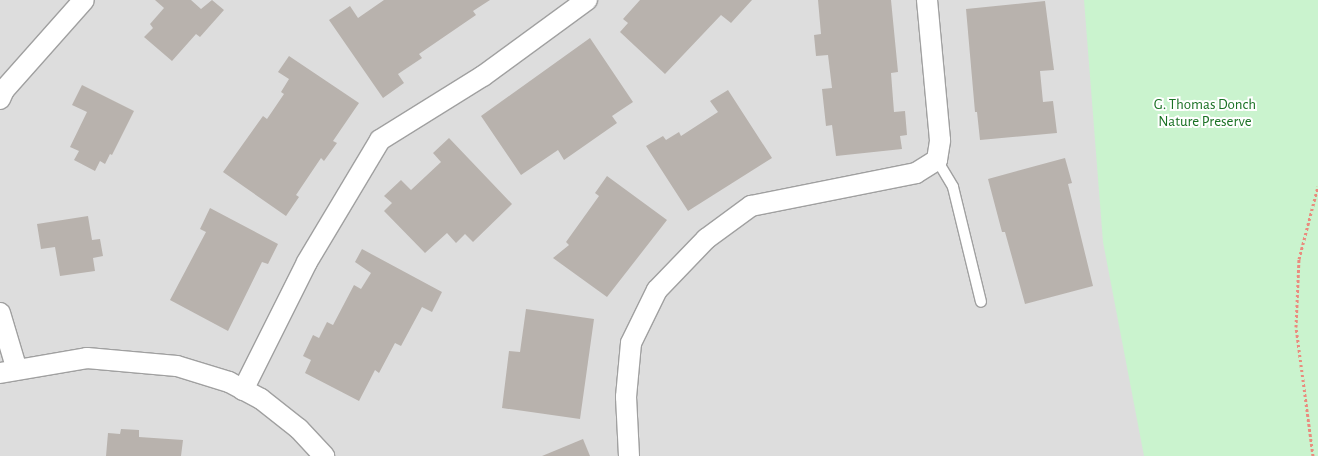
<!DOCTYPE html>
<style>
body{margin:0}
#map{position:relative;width:1318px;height:456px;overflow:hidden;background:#efece7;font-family:"Alegreya Sans",sans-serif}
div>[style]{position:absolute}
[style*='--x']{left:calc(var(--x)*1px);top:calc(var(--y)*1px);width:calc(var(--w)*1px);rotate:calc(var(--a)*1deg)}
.residential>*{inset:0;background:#ddd;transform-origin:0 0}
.park>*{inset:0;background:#caf3ce}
.building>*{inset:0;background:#b8b2ad}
.path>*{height:3px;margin-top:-1.5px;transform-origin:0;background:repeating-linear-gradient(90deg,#e98c7e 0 2.5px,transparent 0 5px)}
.roads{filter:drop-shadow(1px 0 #a0a0a0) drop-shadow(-1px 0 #a0a0a0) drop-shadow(0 1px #a0a0a0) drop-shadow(0 -1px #a0a0a0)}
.service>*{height:10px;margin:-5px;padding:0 5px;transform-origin:5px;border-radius:5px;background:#fff}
.minor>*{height:20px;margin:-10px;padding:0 10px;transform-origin:10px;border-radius:10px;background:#fff}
span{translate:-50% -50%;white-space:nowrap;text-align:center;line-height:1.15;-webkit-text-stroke:4px #fff;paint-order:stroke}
.park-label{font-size:15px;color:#1a7124}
</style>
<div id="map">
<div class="residential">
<div style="left:0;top:0;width:1318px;height:456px"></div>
</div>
<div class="park">
<div style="clip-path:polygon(1084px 0,1318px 0,1318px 456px,1144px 456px,1103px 242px)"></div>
</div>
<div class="building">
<div style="clip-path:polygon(155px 0,191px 0,201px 9px,212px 0,224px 10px,200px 37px,196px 34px,172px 61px,144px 37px,153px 28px,150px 24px,164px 8px)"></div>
<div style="clip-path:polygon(384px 0,490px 0,473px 11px,476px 15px,419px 54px,422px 58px,398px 74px,404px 83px,383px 98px,329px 20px,350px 6px,358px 18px)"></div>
<div style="clip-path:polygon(640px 0,752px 0,731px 23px,721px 15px,665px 74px,620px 32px,628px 23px,623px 19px)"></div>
<div style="clip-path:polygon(818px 0,891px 0,898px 72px,891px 73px,894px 112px,905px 111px,907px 135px,900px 136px,902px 149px,836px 156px,832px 125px,826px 126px,822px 89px,832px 88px,828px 55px,816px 56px,814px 35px,821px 34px)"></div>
<div style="clip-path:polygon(1045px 1px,1054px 70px,1040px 71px,1043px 102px,1053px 101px,1057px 133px,980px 140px,977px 112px,975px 112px,966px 9px)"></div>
<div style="clip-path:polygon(590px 38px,633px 102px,612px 116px,617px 123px,564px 160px,558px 150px,521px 175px,481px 116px)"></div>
<div style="clip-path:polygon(289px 56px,359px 103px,333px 141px,337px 143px,324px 161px,321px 158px,296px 195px,299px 197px,286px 216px,223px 172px,263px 116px,267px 119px,284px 94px,281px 92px,289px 79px,278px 72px)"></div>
<div style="clip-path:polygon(82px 85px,134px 111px,112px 155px,110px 154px,105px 164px,100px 161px,95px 171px,74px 160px,79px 151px,70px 147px,87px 112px,72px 105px)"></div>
<div style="clip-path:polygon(728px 90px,772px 158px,688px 211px,646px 146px,663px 136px,666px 140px,679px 132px,681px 136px,718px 112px,710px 101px)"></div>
<div style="clip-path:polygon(449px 138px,512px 204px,473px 242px,465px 234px,456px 243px,447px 233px,425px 253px,384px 211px,392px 203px,384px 196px,401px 180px,411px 190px,441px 162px,433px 153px)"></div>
<div style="clip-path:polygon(1065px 158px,1072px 183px,1068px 184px,1093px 286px,1025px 304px,1005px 232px,1002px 232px,988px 179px)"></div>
<div style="clip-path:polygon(607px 176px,667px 220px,607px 297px,553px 258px,569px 245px,566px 242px,599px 196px,595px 193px)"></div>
<div style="clip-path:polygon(210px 208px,278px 244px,268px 264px,262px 262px,228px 331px,170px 300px,206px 232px,200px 229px)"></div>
<div style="clip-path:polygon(88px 216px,92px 240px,100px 239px,103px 256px,93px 258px,95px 271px,60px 276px,55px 247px,41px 249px,37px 224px)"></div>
<div style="clip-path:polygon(362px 249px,442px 292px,432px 312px,422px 307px,401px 346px,395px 343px,379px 373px,375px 370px,359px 401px,305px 373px,311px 360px,303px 356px,313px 335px,319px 338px,327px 322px,333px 325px,354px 285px,361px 289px,371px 273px,355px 262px)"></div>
<div style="clip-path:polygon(526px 309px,594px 319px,580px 419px,502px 408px,509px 351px,520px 352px)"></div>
<div style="clip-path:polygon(121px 429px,139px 430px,139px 437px,183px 440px,181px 456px,106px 456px,108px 433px,120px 434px)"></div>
<div style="clip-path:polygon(583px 439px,590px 456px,542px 456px)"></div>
</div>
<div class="path">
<div style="--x:1313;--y:456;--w:130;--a:-97.5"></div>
<div style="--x:1296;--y:327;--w:68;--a:-87.5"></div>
<div style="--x:1299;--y:259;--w:75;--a:-75.4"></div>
</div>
<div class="roads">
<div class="service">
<div style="--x:937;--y:160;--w:31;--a:59"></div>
<div style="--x:953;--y:187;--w:118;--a:76.3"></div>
</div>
<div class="minor">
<div style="--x:0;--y:99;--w:10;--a:-66"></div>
<div style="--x:4;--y:90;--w:120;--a:-48.4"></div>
<div style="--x:0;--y:313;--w:59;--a:73.4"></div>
<div style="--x:0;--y:373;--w:88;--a:-9.8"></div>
<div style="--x:87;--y:358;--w:90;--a:5.1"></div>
<div style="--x:177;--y:366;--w:54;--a:17.1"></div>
<div style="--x:229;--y:382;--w:36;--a:28"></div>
<div style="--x:261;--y:399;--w:48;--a:38.3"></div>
<div style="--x:299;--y:429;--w:37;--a:47"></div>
<div style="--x:243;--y:390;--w:143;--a:-63.4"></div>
<div style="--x:307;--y:262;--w:142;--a:-59.1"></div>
<div style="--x:380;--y:140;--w:121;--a:-31.9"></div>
<div style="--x:483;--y:76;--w:129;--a:-36.2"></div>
<div style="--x:629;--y:456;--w:59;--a:-92.9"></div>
<div style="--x:626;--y:397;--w:54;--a:-84.7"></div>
<div style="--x:631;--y:343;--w:59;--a:-63.9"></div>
<div style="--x:657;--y:290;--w:71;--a:-46.1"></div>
<div style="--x:706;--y:239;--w:56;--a:-36.3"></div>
<div style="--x:751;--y:206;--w:168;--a:-11.3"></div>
<div style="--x:916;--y:173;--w:25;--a:-32"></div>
<div style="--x:937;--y:160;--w:20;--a:-81"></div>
<div style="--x:940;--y:140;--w:141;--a:-95.3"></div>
</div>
</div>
<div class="park-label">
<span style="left:1205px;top:113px">G. Thomas Donch<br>Nature Preserve</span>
</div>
</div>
